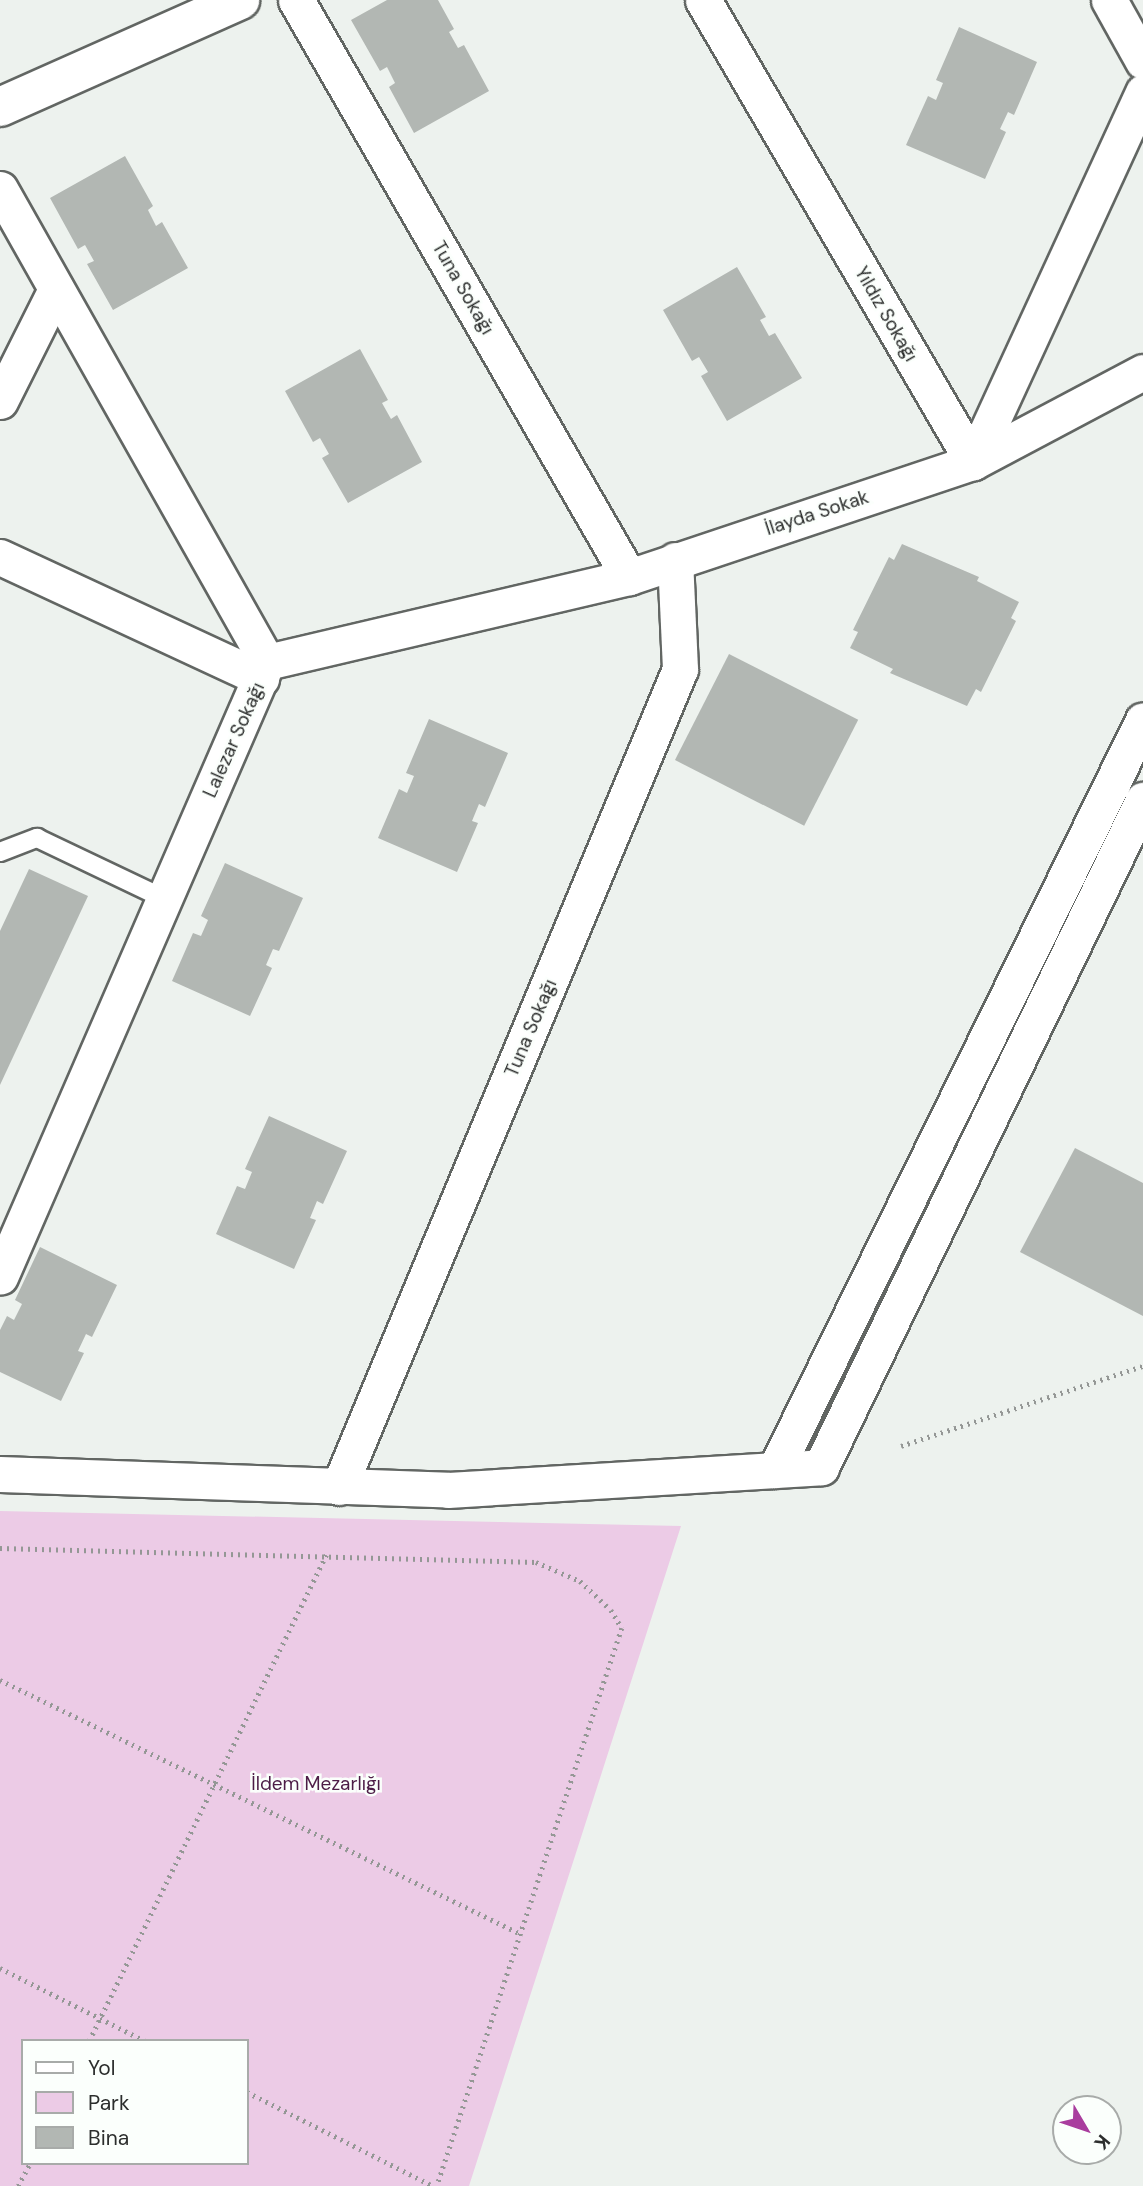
<!DOCTYPE html>
<meta charset="utf-8">
<style>
body{margin:0}
#map{position:relative;width:1143px;height:2186px;overflow:hidden;background:#edf2ee;font-family:"DM Sans",sans-serif}
div>[style]{position:absolute}
[style*='--x']{left:calc(var(--x)*1px);top:calc(var(--y)*1px);width:calc(var(--w)*1px);rotate:calc(var(--a)*1deg)}
.green>*{inset:0;background:#eccbe6}
.building>*{inset:0;background:#b2b7b3;transform-origin:0 0}
.path>*{height:4.5px;margin-top:-2.25px;transform-origin:0;background:repeating-linear-gradient(90deg,#949795 0 2px,transparent 0 7px)}
.roads{filter:drop-shadow(2px 0 #626663) drop-shadow(-2px 0 #626663) drop-shadow(0 2px #626663) drop-shadow(0 -2px #626663)}
.service>*{height:18px;margin:-9px;padding:0 9px;transform-origin:9px;border-radius:9px;background:#fff}
.minor>*{height:35px;margin:-17.5px;padding:0 17.5px;transform-origin:17.5px;border-radius:17.5px;background:#fff}
.tertiary>*{height:38px;margin:-19px;padding:0 19px;transform-origin:19px;border-radius:19px;background:#fff}
span{translate:-50% -50%;white-space:nowrap;text-align:center;line-height:1.15;-webkit-text-stroke:5px #fbfffc;paint-order:stroke}
.street-label{font-size:19px;color:#2c2e2d}
.park-label{font-size:19px;color:#4c1c46}
.legend{position:absolute;left:21px;top:2039px;width:228px;height:126px;box-sizing:border-box;background:#fbfffc;border:2px solid #a8aba9;margin:0;padding:9px 12px;list-style:none;font-size:21px;color:#2c2e2d}
.legend li{display:flex;align-items:center;gap:14px;height:35px}
.legend b{width:35px;border:2px solid #a8aba9}
.north{position:absolute;left:1052px;top:2095px;width:70px;height:70px;box-sizing:border-box;background:#fbfffc;border:2px solid #a8aba9;border-radius:50%;rotate:129deg;font-size:19px;font-weight:700;line-height:28px;text-align:center;color:#2c2e2d}
.north::after{content:'';display:block;margin:auto;width:24px;height:32px;background:#a93d9e;clip-path:polygon(50% 0,100% 100%,50% 72%,0 100%)}
</style>
<div id="map">
<div class="green">
<div style="clip-path:polygon(evenodd,0 1511px,681px 1526px,469px 2186px,0 2186px,0 1511px,23px 2041px,247px 2041px,247px 2163px,23px 2163px,23px 2041px)"></div>
</div>
<div class="building">
<div style="clip-path:polygon(387px 0,438px 0,454px 29px,449px 32px,458px 48px,464px 45px,489px 91px,414px 133px,389px 87px,395px 83px,387px 67px,380px 71px,351px 20px)"></div>
<div style="clip-path:polygon(959px 27px,1037px 62px,1014px 115px,1008px 112px,1000px 129px,1006px 132px,985px 179px,906px 145px,928px 96px,936px 100px,943px 83px,936px 80px)"></div>
<div style="clip-path:polygon(125px 156px,153px 206px,148px 210px,156px 226px,162px 222px,188px 268px,113px 310px,87px 264px,94px 261px,85px 245px,78px 249px,50px 198px)"></div>
<div style="clip-path:polygon(737px 267px,766px 317px,760px 320px,769px 336px,775px 333px,802px 378px,727px 421px,701px 376px,708px 372px,699px 357px,692px 361px,663px 310px)"></div>
<div style="clip-path:polygon(360px 349px,388px 400px,382px 403px,391px 419px,397px 415px,422px 462px,348px 503px,322px 458px,329px 454px,320px 438px,313px 442px,285px 391px)"></div>
<div style="clip-path:polygon(902px 544px,979px 577px,977px 581px,1019px 602px,1011px 618px,1016px 621px,981px 692px,976px 689px,967px 706px,890px 673px,893px 669px,850px 648px,858px 632px,853px 630px,889px 557px,894px 560px)"></div>
<div style="left:729px;top:654px;width:145px;height:119px;rotate:27deg"></div>
<div style="clip-path:polygon(429px 719px,508px 753px,485px 807px,479px 804px,472px 821px,478px 823px,457px 872px,378px 838px,399px 789px,407px 793px,414px 776px,406px 773px)"></div>
<div style="clip-path:polygon(225px 863px,303px 898px,279px 951px,273px 949px,266px 965px,272px 968px,250px 1016px,172px 981px,193px 933px,201px 936px,208px 920px,201px 916px)"></div>
<div style="clip-path:polygon(29px 869px,88px 896px,0 1085px,0 931px)"></div>
<div style="clip-path:polygon(269px 1116px,347px 1151px,323px 1204px,317px 1201px,310px 1218px,316px 1220px,294px 1269px,216px 1234px,237px 1186px,245px 1189px,252px 1172px,245px 1169px)"></div>
<div style="clip-path:polygon(1075px 1148px,1143px 1183px,1143px 1316px,1020px 1252px)"></div>
<div style="clip-path:polygon(40px 1247px,117px 1285px,92px 1337px,86px 1334px,78px 1351px,84px 1353px,61px 1401px,0 1372px,0 1330px,7px 1316px,14px 1320px,22px 1304px,15px 1300px)"></div>
</div>
<div class="path">
<div style="--x:901;--y:1446;--w:255;--a:-18.3"></div>
<div style="--x:0;--y:1548;--w:536;--a:1.5"></div>
<div style="--x:536;--y:1562;--w:48;--a:23.4"></div>
<div style="--x:580;--y:1581;--w:42;--a:43.1"></div>
<div style="--x:611;--y:1610;--w:21;--a:59"></div>
<div style="--x:622;--y:1628;--w:588;--a:108.34"></div>
<div style="--x:0;--y:1680;--w:580;--a:25.99"></div>
<div style="--x:0;--y:1968;--w:162;--a:26.7"></div>
<div style="--x:89;--y:2041;--w:541;--a:-64"></div>
<div style="--x:247;--y:2092;--w:208;--a:26.8"></div>
<div style="--x:18;--y:2186;--w:26;--a:-62"></div>
</div>
<div class="roads">
<div class="service">
<div style="--x:0;--y:852;--w:40;--a:-21"></div>
<div style="--x:37;--y:838;--w:142;--a:25.5"></div>
</div>
<div class="minor">
<div style="--x:296;--y:0;--w:666;--a:60.01"></div>
<div style="--x:703;--y:0;--w:535;--a:59.7"></div>
<div style="--x:973;--y:462;--w:192;--a:-27.9"></div>
<div style="--x:1109;--y:0;--w:70;--a:60.9"></div>
<div style="--x:0;--y:189;--w:543;--a:60.56"></div>
<div style="--x:267;--y:662;--w:670;--a:113.47"></div>
<div style="--x:0;--y:401;--w:125;--a:-63.4"></div>
<div style="--x:0;--y:557;--w:288;--a:24.9"></div>
<div style="--x:267;--y:662;--w:372;--a:-13.2"></div>
<div style="--x:629;--y:577;--w:363;--a:-18.5"></div>
<div style="--x:973;--y:462;--w:407;--a:-65.3"></div>
<div style="--x:775;--y:1470;--w:835;--a:-63.86"></div>
<div style="--x:0;--y:1474;--w:448;--a:2"></div>
<div style="--x:448;--y:1490;--w:374;--a:-3.5"></div>
<div style="--x:821;--y:1467;--w:741;--a:-64.23"></div>
<div style="--x:339;--y:1487;--w:886;--a:-67.37"></div>
<div style="--x:680;--y:669;--w:109;--a:-92.6"></div>
</div>
<div class="tertiary">
<div style="--x:0;--y:107;--w:263;--a:-24"></div>
</div>
</div>
<div class="street-label">
<span style="left:463px;top:288px;rotate:60deg">Tuna Sokağı</span>
<span style="left:886px;top:314px;rotate:60deg">Yıldız Sokağı</span>
<span style="left:817px;top:513px;rotate:-18deg">İlayda Sokak</span>
<span style="left:234px;top:740px;rotate:-66deg">Lalezar Sokağı</span>
<span style="left:531px;top:1028px;rotate:-67deg">Tuna Sokağı</span>
</div>
<div class="park-label">
<span style="left:316px;top:1784px">İldem Mezarlığı</span>
</div>
<ul class="legend">
<li><b style="height:9px;background:#fff"></b>Yol</li>
<li><b style="height:19px;background:#eccbe6"></b>Park</li>
<li><b style="height:19px;background:#b2b7b3"></b>Bina</li>
</ul>
<div class="north">K</div>
</div>
